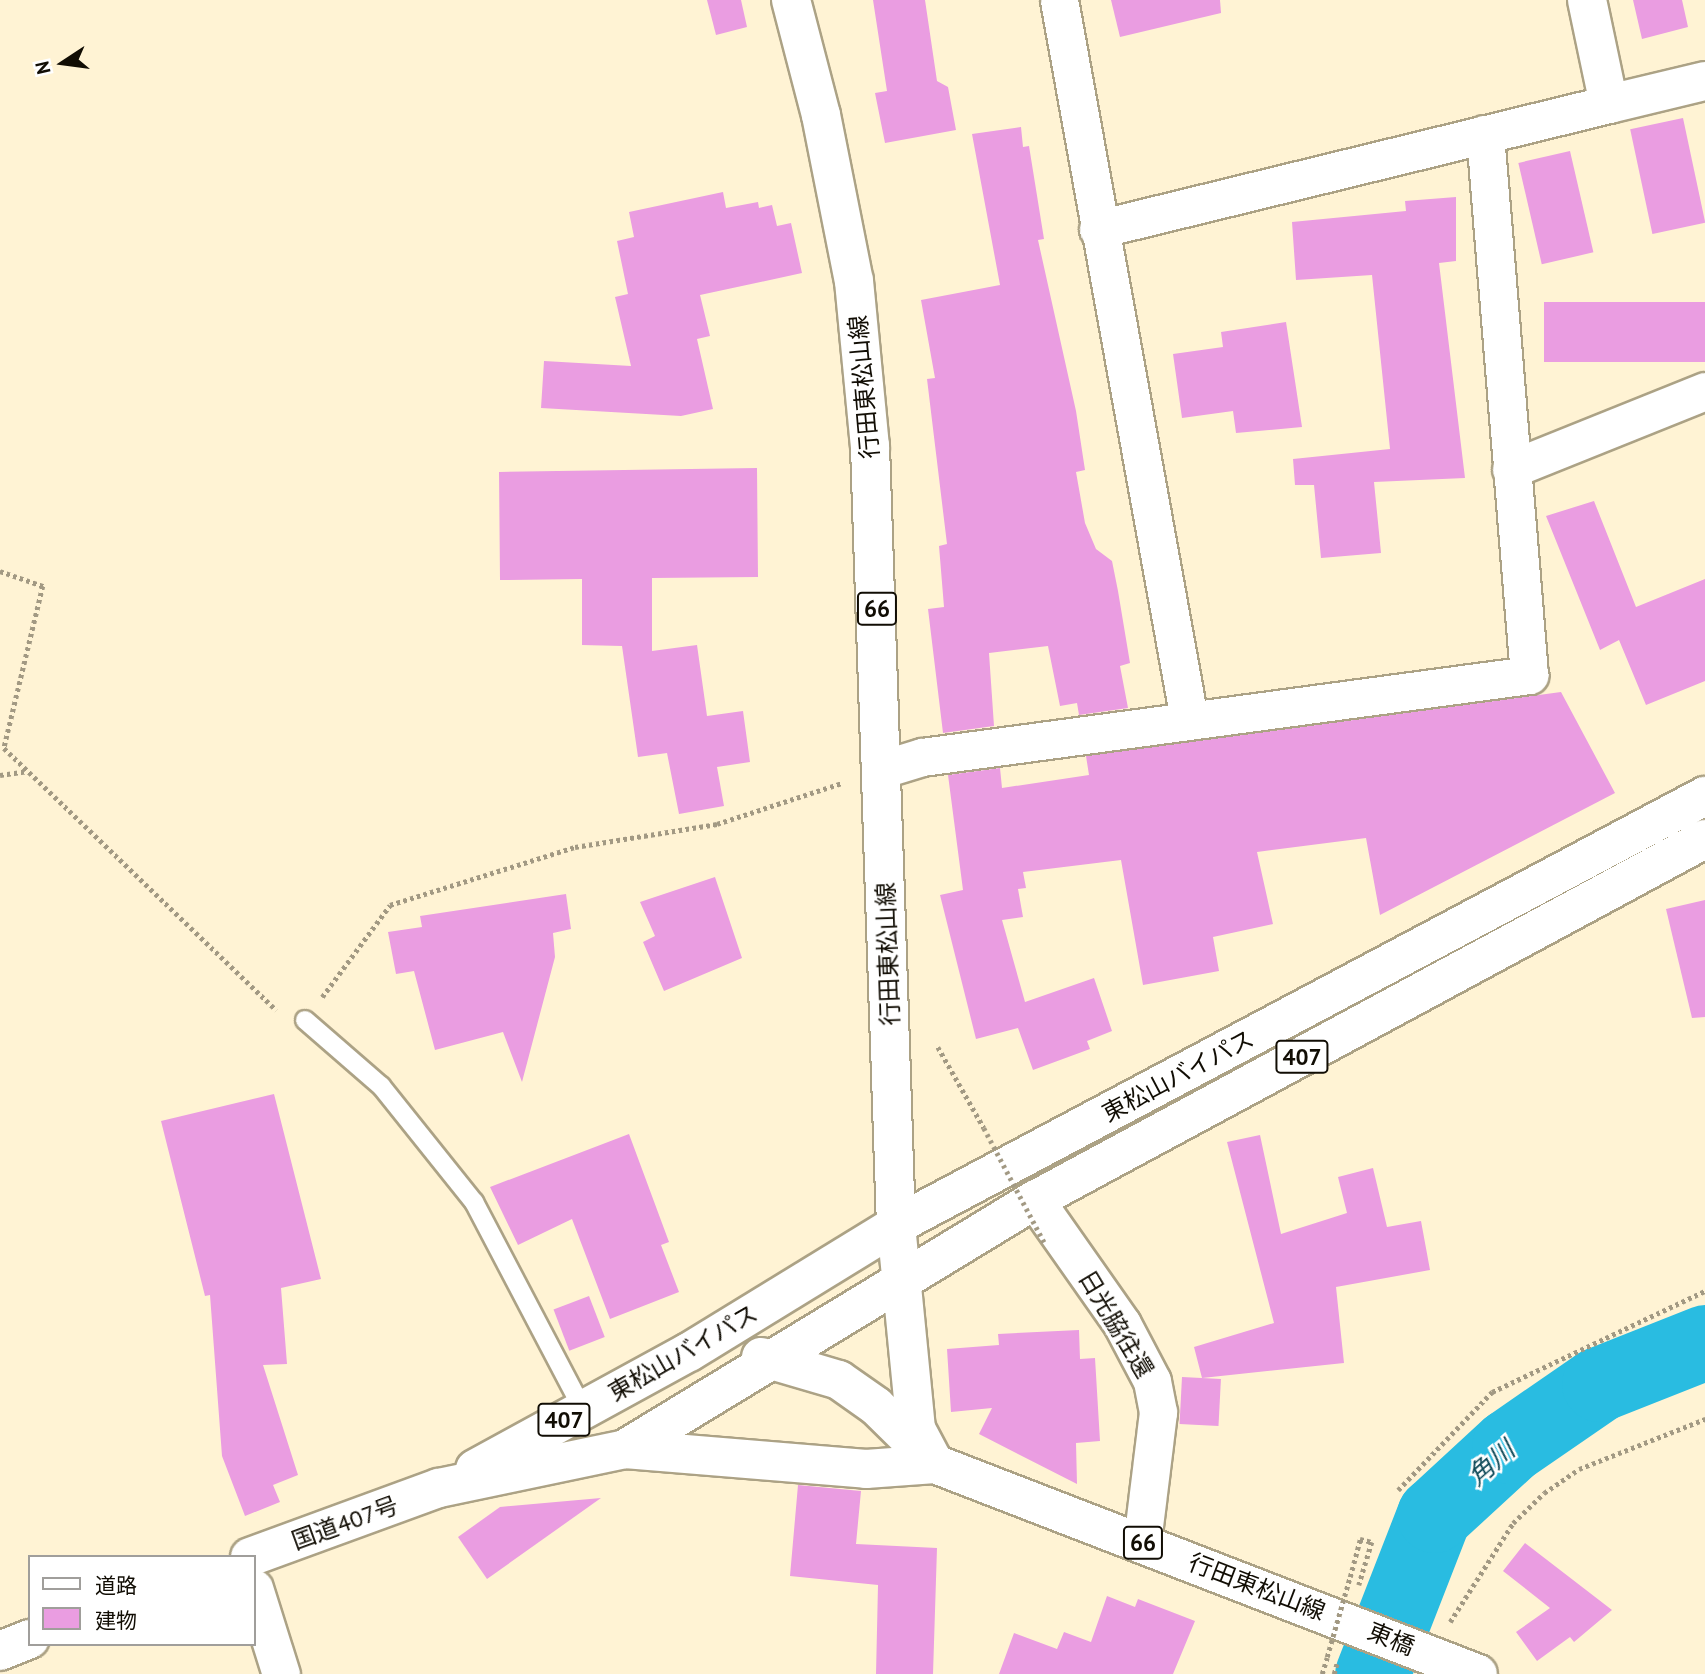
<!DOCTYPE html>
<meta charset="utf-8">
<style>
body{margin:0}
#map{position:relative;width:1705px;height:1674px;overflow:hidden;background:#fff3d4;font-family:"PT Sans","Noto Sans JP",sans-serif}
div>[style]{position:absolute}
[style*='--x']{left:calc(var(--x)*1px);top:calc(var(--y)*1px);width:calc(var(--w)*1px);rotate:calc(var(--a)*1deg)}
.river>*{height:75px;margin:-37.5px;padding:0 37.5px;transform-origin:37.5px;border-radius:37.5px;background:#29bce1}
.building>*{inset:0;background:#ea9de1;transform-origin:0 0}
.path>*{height:4.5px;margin-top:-2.25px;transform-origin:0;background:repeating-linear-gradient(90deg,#a29983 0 3.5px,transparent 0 7px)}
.roads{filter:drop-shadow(2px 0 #aca285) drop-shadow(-2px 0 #aca285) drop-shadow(0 2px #aca285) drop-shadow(0 -2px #aca285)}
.lane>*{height:18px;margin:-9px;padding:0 9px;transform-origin:9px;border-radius:9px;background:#fff}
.street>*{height:37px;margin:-18.5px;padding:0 18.5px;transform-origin:18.5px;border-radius:18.5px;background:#fff}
.secondary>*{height:38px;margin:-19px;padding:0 19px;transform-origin:19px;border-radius:19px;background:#fff}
.primary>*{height:38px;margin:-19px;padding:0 19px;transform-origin:19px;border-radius:19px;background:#fff}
.highway>*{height:38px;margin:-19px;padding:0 19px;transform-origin:19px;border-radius:19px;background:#fff}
.path-bridge>*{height:4.5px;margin-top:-2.25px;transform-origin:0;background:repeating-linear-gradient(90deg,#a29983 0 3.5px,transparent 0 7px)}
span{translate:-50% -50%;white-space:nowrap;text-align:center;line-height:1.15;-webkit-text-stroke:5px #fff;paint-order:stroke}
.shield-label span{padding:2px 5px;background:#fff;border:2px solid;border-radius:5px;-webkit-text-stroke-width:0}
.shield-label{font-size:23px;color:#110d04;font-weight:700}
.street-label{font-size:24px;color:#110d04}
.water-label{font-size:26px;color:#0c4857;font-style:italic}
.legend{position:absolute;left:28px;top:1555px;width:228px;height:91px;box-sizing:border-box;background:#fff;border:2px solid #a09e9b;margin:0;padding:9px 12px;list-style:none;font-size:21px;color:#110d04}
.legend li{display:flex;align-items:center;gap:14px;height:35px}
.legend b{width:35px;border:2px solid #a09e9b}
.north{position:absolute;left:28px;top:28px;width:70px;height:70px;-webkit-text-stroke:5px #fff;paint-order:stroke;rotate:257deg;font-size:19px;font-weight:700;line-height:28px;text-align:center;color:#110d04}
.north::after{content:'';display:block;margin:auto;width:24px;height:32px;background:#110d04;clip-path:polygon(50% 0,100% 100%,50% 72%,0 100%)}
</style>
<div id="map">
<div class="river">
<div style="--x:1372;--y:1674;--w:171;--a:-68.7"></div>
<div style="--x:1434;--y:1515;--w:102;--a:-42.6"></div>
<div style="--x:1509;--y:1446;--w:109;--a:-34.6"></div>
<div style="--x:1599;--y:1384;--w:114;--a:-21.6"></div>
</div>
<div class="building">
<div style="clip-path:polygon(707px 0,741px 0,747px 27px,716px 35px)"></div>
<div style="clip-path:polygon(873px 0,925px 0,937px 81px,948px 87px,956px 130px,885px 143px,875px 93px,887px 91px)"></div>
<div style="clip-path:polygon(1111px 0,1220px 0,1221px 13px,1120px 37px)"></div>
<div style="clip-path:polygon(1633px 0,1682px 0,1688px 27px,1642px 39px)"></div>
<div style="left:1683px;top:118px;width:107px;height:54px;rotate:78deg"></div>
<div style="clip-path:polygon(1021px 127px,1023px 147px,1029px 146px,1044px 239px,1038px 240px,1076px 411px,1085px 470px,1076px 472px,1085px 523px,1096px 549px,1112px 561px,1118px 591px,1130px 663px,1120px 666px,1128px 708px,1079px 715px,1077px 703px,1060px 706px,1048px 646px,989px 653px,994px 726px,943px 733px,928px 609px,944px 607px,939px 546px,947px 544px,927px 379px,935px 378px,921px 300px,1000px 285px,972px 134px)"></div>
<div style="left:1570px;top:151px;width:104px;height:53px;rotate:77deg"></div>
<div style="clip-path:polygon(723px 192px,726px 208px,758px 202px,759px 208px,772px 205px,777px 226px,791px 223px,802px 273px,700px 295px,710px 336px,697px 339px,713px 409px,681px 416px,541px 408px,544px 361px,631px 366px,615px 297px,628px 294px,617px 241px,634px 237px,629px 212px)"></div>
<div style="clip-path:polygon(1456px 197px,1456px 261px,1439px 263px,1465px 478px,1374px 482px,1381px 553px,1321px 558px,1314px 485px,1295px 485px,1293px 459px,1390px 449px,1372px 275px,1296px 280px,1292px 222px,1406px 211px,1405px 201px)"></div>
<div style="left:1705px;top:302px;width:60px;height:161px;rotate:90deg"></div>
<div style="clip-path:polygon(1286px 322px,1302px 427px,1236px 433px,1233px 411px,1182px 418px,1173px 354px,1223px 347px,1221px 332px)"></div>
<div style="clip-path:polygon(757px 468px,758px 577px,652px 578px,652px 651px,697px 645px,707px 716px,743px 711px,750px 762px,717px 767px,724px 806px,679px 814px,667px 753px,638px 757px,622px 646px,582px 645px,582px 579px,500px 580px,499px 472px)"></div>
<div style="clip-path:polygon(1594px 501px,1636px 607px,1705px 579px,1705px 681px,1646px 705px,1619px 640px,1600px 650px,1546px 516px)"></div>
<div style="clip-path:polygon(1561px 692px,1615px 793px,1380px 915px,1366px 838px,1257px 852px,1273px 924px,1213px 937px,1219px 971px,1143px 985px,1121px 860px,1023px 872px,1026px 888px,1018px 889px,1023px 917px,1002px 920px,1025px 1002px,1094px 978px,1112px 1031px,1087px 1041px,1090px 1049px,1033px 1070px,1018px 1028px,976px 1039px,940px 895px,963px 890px,948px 775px,1000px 768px,1002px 788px,1089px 775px,1086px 756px)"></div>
<div style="clip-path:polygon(715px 877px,742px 958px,664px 991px,643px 942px,655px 936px,640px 902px)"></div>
<div style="clip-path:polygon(566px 894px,571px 929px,553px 933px,555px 957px,522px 1082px,503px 1032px,435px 1050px,414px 971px,396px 974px,388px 932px,422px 927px,420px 916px)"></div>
<div style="clip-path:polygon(1705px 900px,1705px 1017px,1692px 1018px,1666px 909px)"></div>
<div style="clip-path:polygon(274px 1094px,321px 1279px,281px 1288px,287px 1364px,263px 1365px,298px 1475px,273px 1485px,280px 1502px,245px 1516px,222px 1456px,210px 1295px,205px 1296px,161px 1121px)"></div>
<div style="clip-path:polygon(629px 1134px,669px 1242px,661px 1245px,679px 1292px,610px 1319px,572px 1219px,518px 1245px,490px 1187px)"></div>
<div style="clip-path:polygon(1260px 1135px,1281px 1234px,1347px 1213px,1338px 1177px,1373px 1168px,1387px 1227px,1421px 1221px,1430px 1270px,1336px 1287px,1344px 1363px,1202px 1378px,1194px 1347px,1274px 1323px,1227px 1142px)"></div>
<div style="left:589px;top:1296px;width:44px;height:38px;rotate:69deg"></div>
<div style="clip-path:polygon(1079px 1330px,1080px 1359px,1095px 1358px,1100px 1441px,1076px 1443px,1077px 1484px,979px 1434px,992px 1408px,951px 1412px,947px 1349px,999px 1345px,998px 1334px)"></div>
<div style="left:1182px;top:1377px;width:39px;height:47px;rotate:3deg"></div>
<div style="clip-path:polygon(798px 1485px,861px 1491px,856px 1544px,937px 1548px,933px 1674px,876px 1674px,878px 1585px,790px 1576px)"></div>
<div style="clip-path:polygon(601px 1498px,487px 1579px,458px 1537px,500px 1507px)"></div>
<div style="clip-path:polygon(1525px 1543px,1612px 1610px,1574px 1642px,1570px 1637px,1537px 1661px,1516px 1632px,1550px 1608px,1503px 1571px)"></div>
<div style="clip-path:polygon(1107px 1596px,1135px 1607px,1138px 1599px,1195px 1621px,1173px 1674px,999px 1674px,1014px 1633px,1057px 1649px,1064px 1632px,1091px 1642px)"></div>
</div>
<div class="path">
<div style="--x:0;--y:571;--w:46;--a:19.2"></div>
<div style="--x:43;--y:586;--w:167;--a:103.5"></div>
<div style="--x:4;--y:748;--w:378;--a:43.9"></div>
<div style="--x:0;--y:775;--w:27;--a:-8"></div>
<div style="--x:322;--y:997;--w:114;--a:-53.5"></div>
<div style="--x:390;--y:905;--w:194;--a:-17.4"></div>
<div style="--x:575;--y:847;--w:144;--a:-9.2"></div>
<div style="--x:717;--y:824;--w:132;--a:-18.2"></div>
<div style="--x:938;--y:1047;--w:93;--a:60.4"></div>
<div style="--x:1398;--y:1490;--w:136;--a:-46.2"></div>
<div style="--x:1492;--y:1392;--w:236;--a:-25.4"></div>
<div style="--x:1350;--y:1577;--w:39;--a:-75"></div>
<div style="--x:1360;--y:1539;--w:12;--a:14"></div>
<div style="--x:1372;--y:1542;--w:45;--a:106.8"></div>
<div style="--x:1450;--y:1622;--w:117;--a:-57.5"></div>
<div style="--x:1513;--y:1523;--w:43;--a:-44.1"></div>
<div style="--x:1544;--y:1493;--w:42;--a:-34.4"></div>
<div style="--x:1579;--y:1469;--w:136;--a:-21.6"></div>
<div style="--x:1322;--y:1674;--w:17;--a:-73"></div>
<div style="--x:1334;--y:1674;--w:11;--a:-75"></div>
</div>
<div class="roads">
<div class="lane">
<div style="--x:305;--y:1020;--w:101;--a:41"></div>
<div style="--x:381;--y:1086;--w:149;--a:51.3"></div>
<div style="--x:474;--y:1202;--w:235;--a:62.3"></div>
</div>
<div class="street">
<div style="--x:1059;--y:0;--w:731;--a:79.75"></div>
<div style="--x:1098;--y:229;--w:526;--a:-13.75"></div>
<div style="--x:1511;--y:469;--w:209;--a:-21.9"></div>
<div style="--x:883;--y:769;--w:41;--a:-17.1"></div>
<div style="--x:922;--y:757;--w:613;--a:-7.69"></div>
<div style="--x:1529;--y:675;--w:543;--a:-94.65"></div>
<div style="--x:1035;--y:1200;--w:151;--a:54.9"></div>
<div style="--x:1122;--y:1324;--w:64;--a:62.2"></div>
<div style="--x:1152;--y:1381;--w:32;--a:79"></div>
<div style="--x:1158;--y:1412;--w:132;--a:97"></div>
<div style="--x:254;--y:1588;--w:90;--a:72.6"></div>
</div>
<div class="secondary">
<div style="--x:1587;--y:0;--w:106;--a:78.1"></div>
<div style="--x:1609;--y:104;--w:99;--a:-13.5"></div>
</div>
<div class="primary">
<div style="--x:791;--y:0;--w:119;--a:75.4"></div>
<div style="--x:821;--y:115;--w:169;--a:78.8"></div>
<div style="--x:854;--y:281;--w:166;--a:84.5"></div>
<div style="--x:870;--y:446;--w:779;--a:88.09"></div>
<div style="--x:896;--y:1225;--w:205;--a:84.4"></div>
<div style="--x:916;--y:1429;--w:40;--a:62"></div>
<div style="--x:935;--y:1464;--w:582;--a:21.14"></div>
</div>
<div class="highway">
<div style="--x:761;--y:1357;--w:81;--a:16.4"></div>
<div style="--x:839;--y:1380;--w:45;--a:35.1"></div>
<div style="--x:876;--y:1406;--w:83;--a:44.5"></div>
<div style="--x:625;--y:1449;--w:242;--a:4.7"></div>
<div style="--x:866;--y:1469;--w:69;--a:-4.1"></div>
<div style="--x:475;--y:1469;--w:244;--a:-28.7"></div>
<div style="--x:689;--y:1352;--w:243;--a:-31.5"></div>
<div style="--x:896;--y:1225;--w:916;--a:-27.94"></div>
<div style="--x:250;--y:1557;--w:201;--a:-20.1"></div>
<div style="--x:439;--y:1488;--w:190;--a:-11.8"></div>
<div style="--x:625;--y:1449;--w:480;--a:-31.3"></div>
<div style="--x:1035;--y:1200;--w:761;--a:-28.32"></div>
<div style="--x:0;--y:1651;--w:32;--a:-22"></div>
</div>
</div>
<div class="path-bridge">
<div style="--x:984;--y:1128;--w:129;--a:62.2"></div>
<div style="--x:1327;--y:1657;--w:83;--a:-74"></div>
</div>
<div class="shield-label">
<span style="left:877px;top:609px">66</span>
<span style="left:1302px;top:1057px">407</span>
<span style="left:564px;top:1420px">407</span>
<span style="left:1143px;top:1543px">66</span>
</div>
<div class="street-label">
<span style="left:864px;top:387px;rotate:-95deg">行田東松山線</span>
<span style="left:888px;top:954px;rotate:-92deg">行田東松山線</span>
<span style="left:1178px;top:1076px;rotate:-28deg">東松山バイパス</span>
<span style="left:1116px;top:1324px;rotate:59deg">日光脇往還</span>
<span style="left:683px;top:1353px;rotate:-30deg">東松山バイパス</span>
<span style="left:345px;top:1523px;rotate:-20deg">国道407号</span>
<span style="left:1257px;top:1587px;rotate:21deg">行田東松山線</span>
<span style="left:1391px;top:1639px;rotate:22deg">東橋</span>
</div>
<div class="water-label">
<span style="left:1491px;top:1463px;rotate:-41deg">角川</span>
</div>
<ul class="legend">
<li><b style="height:9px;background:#fff"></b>道路</li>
<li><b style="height:19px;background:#ea9de1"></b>建物</li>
</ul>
<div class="north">N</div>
</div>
